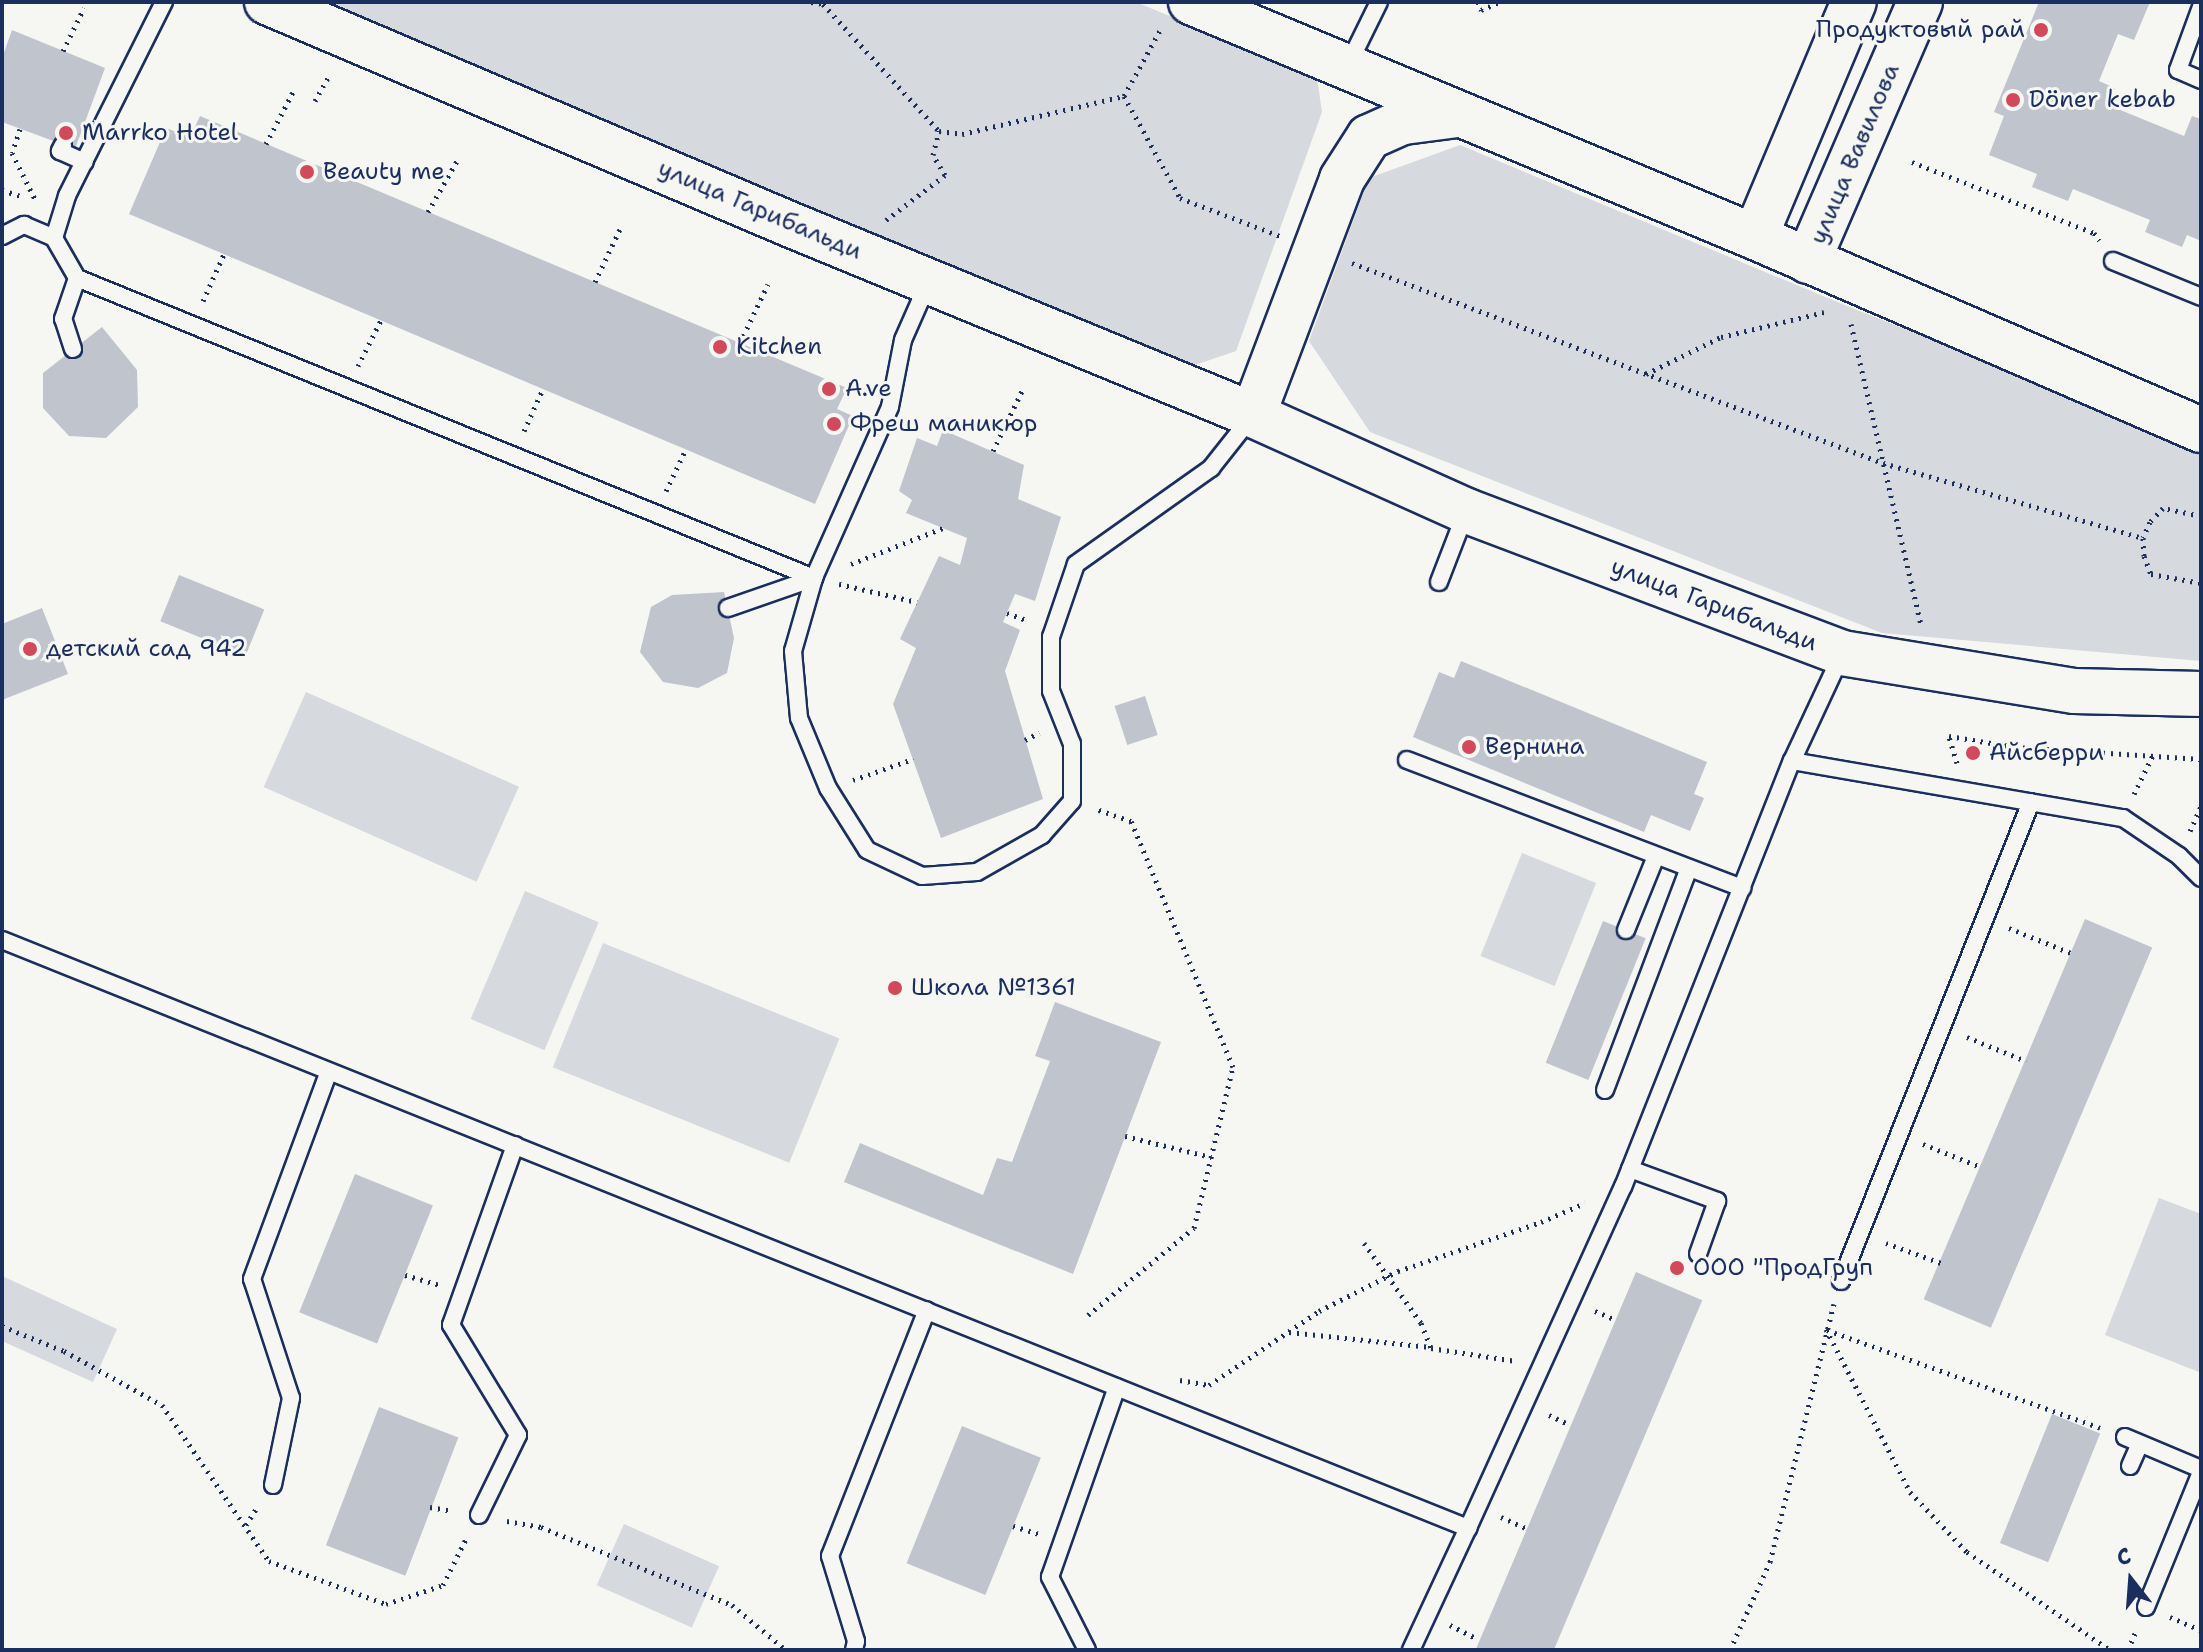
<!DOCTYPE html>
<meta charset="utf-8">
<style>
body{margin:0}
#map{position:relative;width:2203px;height:1652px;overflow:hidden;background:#f6f6f2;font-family:"Shantell Sans",sans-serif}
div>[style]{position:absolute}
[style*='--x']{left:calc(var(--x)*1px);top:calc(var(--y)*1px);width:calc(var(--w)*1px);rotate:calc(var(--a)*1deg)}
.green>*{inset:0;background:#d6d9dd;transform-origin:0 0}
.building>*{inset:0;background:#c0c4cd;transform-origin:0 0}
.path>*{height:5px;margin-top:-2.5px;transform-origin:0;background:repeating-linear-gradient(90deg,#1b2f5e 0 2px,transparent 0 8px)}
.roads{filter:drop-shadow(2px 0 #1b2f5e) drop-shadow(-2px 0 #1b2f5e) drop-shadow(0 2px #1b2f5e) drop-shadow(0 -2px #1b2f5e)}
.lane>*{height:16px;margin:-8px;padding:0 8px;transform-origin:8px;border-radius:8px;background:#f6f6f2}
.secondary>*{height:44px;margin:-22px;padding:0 22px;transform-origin:22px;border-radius:22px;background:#f6f6f2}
.dots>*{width:22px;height:22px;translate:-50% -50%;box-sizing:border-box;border:4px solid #f6f6f2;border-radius:50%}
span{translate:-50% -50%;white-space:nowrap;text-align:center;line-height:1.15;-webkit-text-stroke:6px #f6f6f2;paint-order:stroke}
.poi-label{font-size:24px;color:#1b2f5e}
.right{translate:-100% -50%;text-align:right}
.left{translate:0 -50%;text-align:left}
.street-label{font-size:24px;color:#1b2f5e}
.frame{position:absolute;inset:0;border:4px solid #1b2f5e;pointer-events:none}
.north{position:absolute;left:2091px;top:1540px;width:80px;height:80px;-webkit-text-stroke:6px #f6f6f2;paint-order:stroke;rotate:343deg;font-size:22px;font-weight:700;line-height:32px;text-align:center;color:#1b2f5e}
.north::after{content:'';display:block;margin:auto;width:28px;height:36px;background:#1b2f5e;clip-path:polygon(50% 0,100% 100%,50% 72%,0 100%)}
</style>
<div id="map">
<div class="green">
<div style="clip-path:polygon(322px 2px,1136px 2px,1317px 78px,1322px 112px,1236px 351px,1192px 366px)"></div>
<div style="clip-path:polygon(1460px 145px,1847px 306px,2201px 446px,2201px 661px,1882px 633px,1370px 432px,1309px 341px,1369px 178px)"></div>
<div style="left:306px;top:692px;width:233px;height:104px;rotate:24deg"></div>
<div style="left:1522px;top:853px;width:80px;height:111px;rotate:22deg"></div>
<div style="left:525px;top:891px;width:80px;height:139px;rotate:23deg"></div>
<div style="left:603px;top:943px;width:255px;height:134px;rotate:22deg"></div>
<div style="clip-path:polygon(2159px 1198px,2201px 1214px,2199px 1372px,2105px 1335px)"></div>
<div style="clip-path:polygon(2px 1276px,117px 1329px,93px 1382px,2px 1341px)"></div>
<div style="left:624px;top:1524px;width:104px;height:67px;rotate:24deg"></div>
</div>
<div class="building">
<div style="clip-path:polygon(2039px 2px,2150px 2px,2134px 40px,2118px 34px,2099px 81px,2115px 88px,2108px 105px,2184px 136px,2192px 116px,2201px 119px,2201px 241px,2187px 235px,2182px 247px,2145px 232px,2150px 220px,2073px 189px,2068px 201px,2032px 187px,2037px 174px,1989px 155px,2004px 116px,1994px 112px)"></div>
<div style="clip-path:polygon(12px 30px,105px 68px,75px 149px,2px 122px,2px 58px)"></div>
<div style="clip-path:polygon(200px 116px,847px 388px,837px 409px,853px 416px,815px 504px,129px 214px,166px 128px,190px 137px)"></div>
<div style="clip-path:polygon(102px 327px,137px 370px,138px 407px,106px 438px,69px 436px,43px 408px,43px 373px)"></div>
<div style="clip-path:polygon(943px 430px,1024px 465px,1018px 499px,1061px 517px,1035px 601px,1015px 594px,1003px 622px,1020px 630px,1005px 671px,1043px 799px,941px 838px,893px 704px,916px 648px,900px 639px,939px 556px,960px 565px,967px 538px,906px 513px,912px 500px,899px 491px,917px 438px,937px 446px)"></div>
<div style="left:179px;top:575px;width:92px;height:50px;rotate:22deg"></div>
<div style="clip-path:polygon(724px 592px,734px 638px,727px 673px,698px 688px,663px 682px,640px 652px,651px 607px,672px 595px)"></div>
<div style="clip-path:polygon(42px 608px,68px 674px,2px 700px,2px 624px)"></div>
<div style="clip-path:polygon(1461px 661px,1707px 762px,1694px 794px,1704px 798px,1690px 831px,1651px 815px,1644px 832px,1413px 737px,1439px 672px,1454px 678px)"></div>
<div style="left:1145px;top:696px;width:41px;height:32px;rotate:72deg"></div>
<div style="left:2085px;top:919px;width:73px;height:413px;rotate:23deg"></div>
<div style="left:1603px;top:921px;width:46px;height:153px;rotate:22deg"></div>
<div style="clip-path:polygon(1055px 1002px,1161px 1042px,1073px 1274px,844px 1182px,860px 1143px,983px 1195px,997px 1158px,1012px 1162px,1050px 1061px,1035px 1056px)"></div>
<div style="left:355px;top:1174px;width:84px;height:149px;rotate:22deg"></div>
<div style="left:1636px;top:1272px;width:72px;height:412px;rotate:23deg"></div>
<div style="left:379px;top:1407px;width:85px;height:148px;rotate:21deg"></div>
<div style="left:2052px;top:1414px;width:52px;height:139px;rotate:22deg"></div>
<div style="left:962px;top:1426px;width:85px;height:148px;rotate:22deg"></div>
</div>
<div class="path">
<div style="--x:811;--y:2;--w:12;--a:9"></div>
<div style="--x:823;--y:4;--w:172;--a:47.6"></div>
<div style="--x:939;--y:131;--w:23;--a:7"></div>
<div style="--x:962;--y:134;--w:166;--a:-13.2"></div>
<div style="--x:1124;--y:96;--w:116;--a:61.2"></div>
<div style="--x:1180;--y:198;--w:107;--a:20.8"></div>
<div style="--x:1478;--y:2;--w:9;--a:69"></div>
<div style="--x:1481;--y:10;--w:21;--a:-23"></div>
<div style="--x:63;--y:51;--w:48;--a:-64"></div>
<div style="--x:1124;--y:96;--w:79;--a:-61.2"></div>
<div style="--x:315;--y:101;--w:31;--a:-61"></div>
<div style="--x:20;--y:129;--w:25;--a:108"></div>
<div style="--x:12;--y:153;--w:54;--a:63.4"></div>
<div style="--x:266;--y:144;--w:59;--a:-62.6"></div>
<div style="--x:1912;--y:162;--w:195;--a:21.3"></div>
<div style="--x:2094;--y:233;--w:9;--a:54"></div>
<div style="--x:2;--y:190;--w:19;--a:18"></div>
<div style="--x:428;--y:212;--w:61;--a:-60.5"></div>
<div style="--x:886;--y:220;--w:74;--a:-37.3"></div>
<div style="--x:945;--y:175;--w:23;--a:-121"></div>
<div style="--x:933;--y:155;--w:25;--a:-76"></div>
<div style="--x:1352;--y:263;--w:567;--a:20.64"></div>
<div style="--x:1883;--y:463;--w:271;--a:16.1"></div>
<div style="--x:595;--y:282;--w:63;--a:-64.7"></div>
<div style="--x:203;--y:301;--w:51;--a:-65.9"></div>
<div style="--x:1851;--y:324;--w:310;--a:76.9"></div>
<div style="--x:740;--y:343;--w:65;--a:-64.6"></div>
<div style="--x:358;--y:366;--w:51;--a:-63.4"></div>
<div style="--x:1646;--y:374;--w:84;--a:-26.3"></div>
<div style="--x:1721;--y:337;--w:106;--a:-13.6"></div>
<div style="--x:524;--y:431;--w:46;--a:-65.7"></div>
<div style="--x:993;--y:451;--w:69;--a:-64.2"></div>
<div style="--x:666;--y:491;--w:47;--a:-64.5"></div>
<div style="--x:2201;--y:516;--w:39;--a:-168"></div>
<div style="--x:2163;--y:508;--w:19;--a:133"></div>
<div style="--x:2150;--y:522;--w:17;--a:114"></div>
<div style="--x:2143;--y:538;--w:18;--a:87"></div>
<div style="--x:2144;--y:556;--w:19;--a:69"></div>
<div style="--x:2151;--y:574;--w:51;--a:10.2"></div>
<div style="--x:851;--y:564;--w:99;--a:-21.4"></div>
<div style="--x:839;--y:584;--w:80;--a:13"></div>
<div style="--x:1007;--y:613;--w:23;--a:20"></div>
<div style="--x:1025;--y:740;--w:16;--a:-27"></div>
<div style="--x:1957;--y:763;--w:28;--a:-107"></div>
<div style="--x:1949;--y:736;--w:67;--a:9.5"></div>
<div style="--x:2015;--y:747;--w:186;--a:3.7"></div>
<div style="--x:853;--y:780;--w:64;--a:-19.3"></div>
<div style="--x:2134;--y:794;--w:43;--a:-64"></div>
<div style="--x:2190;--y:831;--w:27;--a:-66"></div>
<div style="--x:2009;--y:928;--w:67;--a:22"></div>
<div style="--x:1967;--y:1037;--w:64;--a:22.1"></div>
<div style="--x:1125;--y:1136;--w:89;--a:13.7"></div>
<div style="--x:1923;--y:1144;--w:62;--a:21.6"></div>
<div style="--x:1364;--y:1243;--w:98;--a:54.5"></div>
<div style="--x:1421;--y:1323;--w:27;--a:68"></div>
<div style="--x:1431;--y:1348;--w:86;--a:8.7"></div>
<div style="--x:1886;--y:1243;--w:59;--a:20"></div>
<div style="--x:405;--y:1275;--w:35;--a:16"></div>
<div style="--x:1595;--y:1311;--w:23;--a:23"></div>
<div style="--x:1088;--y:1315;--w:137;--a:-39.4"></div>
<div style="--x:1194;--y:1228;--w:166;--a:-76.4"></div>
<div style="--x:1233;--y:1067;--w:266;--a:-112.5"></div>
<div style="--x:1131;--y:821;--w:37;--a:-161"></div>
<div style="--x:2;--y:1326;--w:67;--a:22"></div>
<div style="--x:64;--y:1351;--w:112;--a:28.9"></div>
<div style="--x:162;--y:1405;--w:189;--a:55.6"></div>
<div style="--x:269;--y:1561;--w:125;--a:20.2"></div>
<div style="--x:386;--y:1604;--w:60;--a:-18.4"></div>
<div style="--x:443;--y:1585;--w:54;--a:-63.4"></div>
<div style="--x:1826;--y:1329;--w:183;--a:62.7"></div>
<div style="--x:1910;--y:1492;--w:83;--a:46.5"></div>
<div style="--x:1967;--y:1552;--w:173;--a:34.4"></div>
<div style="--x:1827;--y:1330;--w:290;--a:19.7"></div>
<div style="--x:1289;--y:1332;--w:142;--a:6.1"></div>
<div style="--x:1180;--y:1380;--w:29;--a:10"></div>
<div style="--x:1209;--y:1385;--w:133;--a:-33.9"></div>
<div style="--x:1319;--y:1311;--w:89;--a:-26.9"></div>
<div style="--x:1398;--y:1271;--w:151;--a:-18.9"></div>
<div style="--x:1541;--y:1222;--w:48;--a:-23.4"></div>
<div style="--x:1549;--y:1415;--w:23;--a:25"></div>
<div style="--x:430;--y:1507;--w:23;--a:10"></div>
<div style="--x:1501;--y:1517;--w:27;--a:24"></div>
<div style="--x:507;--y:1521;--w:35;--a:10"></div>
<div style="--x:541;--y:1527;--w:206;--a:22.2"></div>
<div style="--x:732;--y:1605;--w:70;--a:39.8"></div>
<div style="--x:246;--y:1525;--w:22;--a:-58"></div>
<div style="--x:1013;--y:1526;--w:27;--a:17"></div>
<div style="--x:2170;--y:1617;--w:34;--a:23"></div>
<div style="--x:1450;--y:1625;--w:31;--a:27"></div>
<div style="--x:1730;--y:1650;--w:97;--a:-65.6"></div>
<div style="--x:1770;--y:1562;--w:266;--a:-76.1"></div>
<div style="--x:2128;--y:1650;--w:23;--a:-67"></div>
</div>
<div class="roads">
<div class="lane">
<div style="--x:164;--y:2;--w:217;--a:116.6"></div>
<div style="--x:67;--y:196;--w:44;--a:107.2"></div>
<div style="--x:54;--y:238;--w:46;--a:60.1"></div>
<div style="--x:77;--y:278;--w:796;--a:22.15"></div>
<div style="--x:2201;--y:7;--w:67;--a:110.1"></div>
<div style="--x:2178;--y:70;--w:25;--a:23"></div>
<div style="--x:1347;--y:67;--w:72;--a:-63.8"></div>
<div style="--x:63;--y:145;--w:7;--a:117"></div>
<div style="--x:60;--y:151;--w:27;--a:24"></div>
<div style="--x:2;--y:236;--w:25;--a:-27"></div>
<div style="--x:24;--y:225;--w:33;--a:23"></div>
<div style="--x:2113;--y:261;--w:95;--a:22.2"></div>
<div style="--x:929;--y:281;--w:64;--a:113.8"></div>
<div style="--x:903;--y:340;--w:68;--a:101"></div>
<div style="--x:890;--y:407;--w:187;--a:114"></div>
<div style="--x:814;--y:578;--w:76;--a:106"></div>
<div style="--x:793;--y:651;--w:67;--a:84.9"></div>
<div style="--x:799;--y:718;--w:76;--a:67.5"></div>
<div style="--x:828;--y:788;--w:73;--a:57.8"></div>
<div style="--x:867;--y:850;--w:61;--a:25.3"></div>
<div style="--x:922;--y:876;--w:55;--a:-4.2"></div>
<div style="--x:977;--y:872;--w:75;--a:-29.6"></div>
<div style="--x:1042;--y:835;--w:45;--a:-48.6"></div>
<div style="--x:1072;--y:801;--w:57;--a:-90"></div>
<div style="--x:1072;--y:744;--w:57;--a:-111.6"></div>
<div style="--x:1051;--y:691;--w:54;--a:-90"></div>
<div style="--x:1051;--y:637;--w:77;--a:-71.1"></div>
<div style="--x:1076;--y:564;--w:166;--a:-35.4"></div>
<div style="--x:1211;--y:468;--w:66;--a:-51.7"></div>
<div style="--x:73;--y:349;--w:32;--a:-108"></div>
<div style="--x:63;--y:319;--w:43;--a:-71.1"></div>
<div style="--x:1439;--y:582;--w:75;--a:-68.9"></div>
<div style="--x:728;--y:608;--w:91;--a:-19.2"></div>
<div style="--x:1407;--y:760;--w:359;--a:20.9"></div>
<div style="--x:1792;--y:761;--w:336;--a:9.8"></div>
<div style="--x:2123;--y:818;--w:68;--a:34.2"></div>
<div style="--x:2179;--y:856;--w:31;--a:45"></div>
<div style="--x:1626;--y:930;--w:80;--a:-67.9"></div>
<div style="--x:2;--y:940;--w:1580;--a:21.86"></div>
<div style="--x:1468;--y:1528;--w:375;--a:-65.6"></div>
<div style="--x:1623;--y:1187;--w:458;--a:-68.4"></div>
<div style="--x:1792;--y:761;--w:118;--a:-65"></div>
<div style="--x:1605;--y:1090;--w:237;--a:-69.3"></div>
<div style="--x:1630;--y:1169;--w:93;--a:20.2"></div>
<div style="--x:1717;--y:1201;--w:56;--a:109.7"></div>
<div style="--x:1841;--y:1281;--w:515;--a:-68.36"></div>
<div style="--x:2125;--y:1437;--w:82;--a:22.8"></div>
<div style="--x:2130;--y:1466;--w:24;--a:-66"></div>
<div style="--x:273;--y:1485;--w:89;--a:-78.3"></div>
<div style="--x:291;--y:1398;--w:125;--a:-108.1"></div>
<div style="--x:252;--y:1279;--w:220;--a:-69.7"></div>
<div style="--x:479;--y:1515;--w:89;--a:-64"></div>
<div style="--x:518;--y:1435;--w:129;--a:-121.3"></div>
<div style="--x:451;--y:1325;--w:191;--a:-70.4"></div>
<div style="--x:2146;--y:1607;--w:146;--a:-67.8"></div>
<div style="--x:854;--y:1650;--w:9;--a:-77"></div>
<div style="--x:856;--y:1641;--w:89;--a:-107"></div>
<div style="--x:830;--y:1556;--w:264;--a:-68.5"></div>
<div style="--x:1087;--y:1650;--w:82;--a:-116.9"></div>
<div style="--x:1050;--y:1577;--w:201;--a:-70.6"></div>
<div style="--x:1411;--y:1650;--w:135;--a:-65"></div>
</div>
<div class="secondary">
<div style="--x:267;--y:2;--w:567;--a:23.04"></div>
<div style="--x:789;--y:224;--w:502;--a:22.37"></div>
<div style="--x:1253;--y:415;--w:235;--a:24.2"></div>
<div style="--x:1467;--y:511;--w:401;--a:20.7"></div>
<div style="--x:1842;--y:653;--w:235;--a:9.3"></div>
<div style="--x:2074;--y:691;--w:127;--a:1.4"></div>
<div style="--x:1191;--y:2;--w:611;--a:22.62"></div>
<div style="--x:1755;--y:237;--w:486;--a:23.4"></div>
<div style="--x:1755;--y:237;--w:255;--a:-67.2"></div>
<div style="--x:1808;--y:261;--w:282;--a:-66.6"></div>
<div style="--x:1253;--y:415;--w:252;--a:-69.3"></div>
<div style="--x:1342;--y:179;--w:50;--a:-57.3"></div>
<div style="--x:1369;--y:137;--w:37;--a:-24"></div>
<div style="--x:1403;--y:122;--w:54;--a:-7.4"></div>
</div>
</div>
<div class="dots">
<div style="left:2041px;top:30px;background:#d1495b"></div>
<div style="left:2013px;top:100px;background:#d1495b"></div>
<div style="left:66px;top:133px;background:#d1495b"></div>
<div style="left:307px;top:172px;background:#d1495b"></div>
<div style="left:720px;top:347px;background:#d1495b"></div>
<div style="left:829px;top:389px;background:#d1495b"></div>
<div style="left:834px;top:424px;background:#d1495b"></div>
<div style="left:30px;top:649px;background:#d1495b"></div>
<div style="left:1469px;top:747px;background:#d1495b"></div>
<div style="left:1973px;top:753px;background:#d1495b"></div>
<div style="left:895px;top:988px;background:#d1495b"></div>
<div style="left:1677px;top:1268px;background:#d1495b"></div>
</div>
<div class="poi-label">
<span class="right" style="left:2025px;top:30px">Продуктовый рай</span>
<span class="left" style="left:2029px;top:100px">Döner kebab</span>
<span class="left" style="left:82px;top:133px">Marrko Hotel</span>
<span class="left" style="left:323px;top:172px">Beauty me</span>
<span class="left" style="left:736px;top:347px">Kitchen</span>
<span class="left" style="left:845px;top:389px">A.ve</span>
<span class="left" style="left:850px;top:424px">Фреш маникюр</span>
<span class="left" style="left:46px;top:649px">детский сад 942</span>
<span class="left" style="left:1485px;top:747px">Вернина</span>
<span class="left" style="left:1989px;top:753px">Айсберри</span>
<span class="left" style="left:911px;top:988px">Школа №1361</span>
<span class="left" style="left:1693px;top:1268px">ООО "ПродГруп</span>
</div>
<div class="street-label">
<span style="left:1855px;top:154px;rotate:-67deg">улица Вавилова</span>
<span style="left:760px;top:210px;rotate:23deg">улица Гарибальди</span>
<span style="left:1714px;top:605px;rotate:21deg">улица Гарибальди</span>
</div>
<div class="frame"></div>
<div class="north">С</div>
</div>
